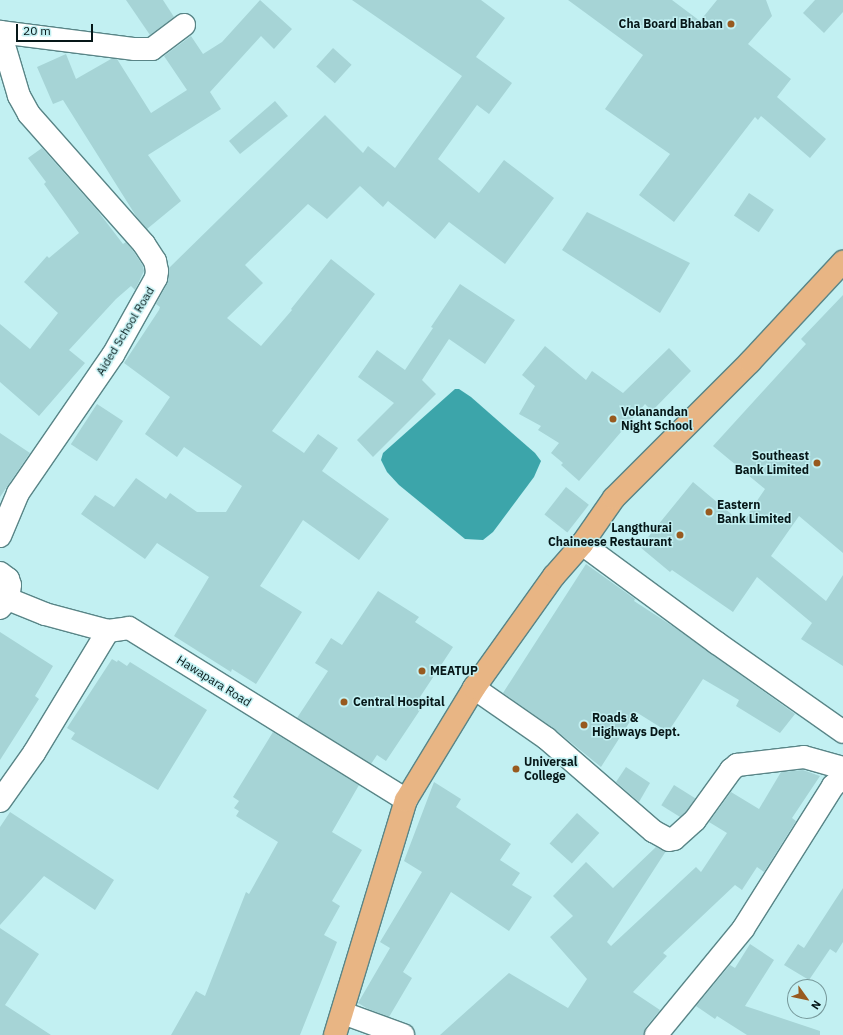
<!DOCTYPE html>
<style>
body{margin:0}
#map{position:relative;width:843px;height:1035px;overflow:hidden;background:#c2f0f2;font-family:"IBM Plex Sans",sans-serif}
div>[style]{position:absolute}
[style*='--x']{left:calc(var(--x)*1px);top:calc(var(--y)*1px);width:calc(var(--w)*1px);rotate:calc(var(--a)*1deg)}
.water>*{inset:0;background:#3ca5aa}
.building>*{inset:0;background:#a6d4d6;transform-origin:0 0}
.roads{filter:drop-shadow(1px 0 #598587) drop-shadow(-1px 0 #598587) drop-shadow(0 1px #598587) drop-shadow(0 -1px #598587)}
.street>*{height:22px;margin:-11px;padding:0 11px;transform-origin:11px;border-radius:11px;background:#fff}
.secondary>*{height:22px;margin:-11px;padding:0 11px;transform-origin:11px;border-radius:11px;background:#fff}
.primary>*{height:22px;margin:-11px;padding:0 11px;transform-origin:11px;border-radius:11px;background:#e8b584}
.dots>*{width:11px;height:11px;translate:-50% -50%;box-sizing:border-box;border:2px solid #c2f0f2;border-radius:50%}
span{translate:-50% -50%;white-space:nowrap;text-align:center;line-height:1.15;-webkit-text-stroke:3px #c2f0f2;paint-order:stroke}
.poi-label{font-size:12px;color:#061718;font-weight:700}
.right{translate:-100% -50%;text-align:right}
.left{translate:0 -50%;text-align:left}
.street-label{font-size:12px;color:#061718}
.north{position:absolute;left:787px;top:979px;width:40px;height:40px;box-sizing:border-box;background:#c2f0f2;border:1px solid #77999b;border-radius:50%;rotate:123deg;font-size:11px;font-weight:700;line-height:16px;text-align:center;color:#061718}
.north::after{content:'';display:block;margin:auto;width:14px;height:18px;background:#985a1f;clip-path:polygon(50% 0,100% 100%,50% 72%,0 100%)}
.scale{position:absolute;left:16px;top:24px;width:77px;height:18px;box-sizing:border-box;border:2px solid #061718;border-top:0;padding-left:5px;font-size:12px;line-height:14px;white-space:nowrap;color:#061718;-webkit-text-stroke:3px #c2f0f2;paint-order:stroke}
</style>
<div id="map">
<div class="water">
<div style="clip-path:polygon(455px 389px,459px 389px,471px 397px,535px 453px,541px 461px,534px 477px,493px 532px,483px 540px,465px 539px,399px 485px,387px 472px,381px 460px,383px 453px)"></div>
</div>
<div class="building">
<div style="clip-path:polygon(126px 0,163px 0,174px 17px,150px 35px)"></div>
<div style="clip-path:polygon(260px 0,292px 29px,274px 49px,261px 36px,210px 92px,221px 109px,148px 155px,181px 201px,147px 229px,136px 216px,63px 100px,53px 104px,37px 67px,66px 54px,76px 79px,111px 59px,117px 59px,151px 113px,187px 90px,164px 56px,191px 36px,203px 54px,222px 42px)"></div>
<div style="clip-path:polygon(352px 0,481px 0,505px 18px,476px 57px,512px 83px,489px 114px,477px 105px,438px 159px,479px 193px,504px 160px,554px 198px,505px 264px,449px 222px,435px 239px,388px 201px,383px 207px,360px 186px,327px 219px,308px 204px,245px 265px,263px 283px,227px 318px,261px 346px,292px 310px,291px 309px,331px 259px,375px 294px,272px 431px,304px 453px,318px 434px,338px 448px,322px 471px,389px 519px,359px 560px,303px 520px,260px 586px,302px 612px,256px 684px,232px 669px,231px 672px,174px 636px,209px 577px,157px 543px,145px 559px,81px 514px,95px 495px,114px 507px,136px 478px,166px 499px,170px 493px,197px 512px,226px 512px,242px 486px,184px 447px,177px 457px,145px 434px,170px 397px,124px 363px,159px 310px,160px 307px,156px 304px,167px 284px,169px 268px,325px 115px,363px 153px,368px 146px,395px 168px,462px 76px)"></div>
<div style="clip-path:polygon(568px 0,672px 0,700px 21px,717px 0,766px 0,772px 16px,748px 44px,791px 79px,777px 97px,826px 139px,810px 158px,761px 116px,758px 120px,755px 117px,674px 222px,639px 195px,670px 154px,605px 109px,643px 55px)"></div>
<div style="clip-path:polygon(815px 0,843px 0,843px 12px,824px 33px,803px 13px)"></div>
<div style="left:333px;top:48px;width:25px;height:25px;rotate:42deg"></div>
<div style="clip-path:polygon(275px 101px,288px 116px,240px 154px,229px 141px)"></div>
<div style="clip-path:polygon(42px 148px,97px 210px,123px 244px,126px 242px,134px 252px,143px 266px,144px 271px,135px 290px,131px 286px,116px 299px,69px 350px,85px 363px,39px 416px,0 382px,0 324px,30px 349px,58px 313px,24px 282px,47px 256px,49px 258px,79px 233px,44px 184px,46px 182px,28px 158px)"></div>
<div style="left:749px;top:193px;width:30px;height:27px;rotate:34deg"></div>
<div style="clip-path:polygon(587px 212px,690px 263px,660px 313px,562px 250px)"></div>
<div style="clip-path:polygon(460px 284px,515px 320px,485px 364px,449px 339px,422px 380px,436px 394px,373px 457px,357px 440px,394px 403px,358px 377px,377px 350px,405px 370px,433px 328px,431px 327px)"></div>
<div style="clip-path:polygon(843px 295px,843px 553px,799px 516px,771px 556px,826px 601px,843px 575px,843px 666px,801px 639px,812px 623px,757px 577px,733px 612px,672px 570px,670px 572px,640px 547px,693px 482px,742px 523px,765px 489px,713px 446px,806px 344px,801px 339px)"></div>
<div style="clip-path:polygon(545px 346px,586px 380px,592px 371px,623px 393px,669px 348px,691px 371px,652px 411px,645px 404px,579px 481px,561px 465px,563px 463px,551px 453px,559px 443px,538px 430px,541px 426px,519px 414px,535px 386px,522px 375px)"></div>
<div style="left:97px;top:404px;width:31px;height:48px;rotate:33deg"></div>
<div style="clip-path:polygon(0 433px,30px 453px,0 497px)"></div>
<div style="left:566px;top:487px;width:29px;height:35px;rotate:38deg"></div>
<div style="clip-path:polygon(586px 564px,635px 599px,634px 601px,674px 627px,795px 714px,780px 733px,736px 706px,739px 700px,703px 679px,668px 732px,636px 712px,601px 767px,553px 728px,503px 693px)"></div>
<div style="clip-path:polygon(378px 591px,419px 617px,415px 622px,453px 647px,420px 697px,426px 701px,386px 761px,377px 755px,371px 764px,297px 718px,328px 671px,315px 663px,331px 638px,342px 645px)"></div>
<div style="clip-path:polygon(0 632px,53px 666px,35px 696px,39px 699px,0 760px)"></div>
<div style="clip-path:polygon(112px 659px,117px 662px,118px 660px,127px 666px,130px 662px,207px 710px,158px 790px,71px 739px,75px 733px,67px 728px)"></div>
<div style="clip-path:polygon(273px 732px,359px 785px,332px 832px,362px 850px,332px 901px,340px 906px,324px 935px,337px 942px,300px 1035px,171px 1035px,196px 991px,205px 996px,246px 892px,249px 894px,278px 842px,236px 816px,239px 811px,234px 808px,239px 801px,233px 797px)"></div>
<div style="clip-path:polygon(626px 767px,650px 783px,639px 802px,616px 782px)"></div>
<div style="clip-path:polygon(803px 770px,820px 776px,792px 818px,796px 821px,764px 872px,757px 867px,742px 890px,735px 885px,663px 953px,667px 956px,633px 992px,660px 1010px,646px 1027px,644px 1035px,440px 1035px,509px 973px,568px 1008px,587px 979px,550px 937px,573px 916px,553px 896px,586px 862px,613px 888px,656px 847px,666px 851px,607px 942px,611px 946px,696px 867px,701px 872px,727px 833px,709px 822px,731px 792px,759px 809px,781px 772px)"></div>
<div style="clip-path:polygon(434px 782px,461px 799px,456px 807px,511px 844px,500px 860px,520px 873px,512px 885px,532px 897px,509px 931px,451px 892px,403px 972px,412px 978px,389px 1017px,368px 1009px,358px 1003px,390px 948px,380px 942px,422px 872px,404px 861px)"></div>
<div style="left:674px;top:785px;width:25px;height:24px;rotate:32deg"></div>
<div style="clip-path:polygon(10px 812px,114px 880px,95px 910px,44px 876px,0 925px,0 827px)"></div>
<div style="left:577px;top:813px;width:30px;height:41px;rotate:42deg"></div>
<div style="clip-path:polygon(843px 888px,843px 942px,836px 953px,830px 949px,809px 980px,784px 965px,798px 944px,804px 948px)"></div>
<div style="clip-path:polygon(0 928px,39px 954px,5px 1005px,51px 1035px,0 1035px)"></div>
<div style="clip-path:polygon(750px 944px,774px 960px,745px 1006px,820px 1031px,820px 1035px,747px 1035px,717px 1016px,715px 1019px,696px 1006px,730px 965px,735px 968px)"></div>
</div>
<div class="roads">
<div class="street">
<div style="--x:0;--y:536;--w:47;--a:-67.3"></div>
<div style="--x:18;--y:493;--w:168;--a:-55.5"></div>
<div style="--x:113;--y:355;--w:88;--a:-60.8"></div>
<div style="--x:156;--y:278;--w:7;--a:-82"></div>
<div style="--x:157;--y:271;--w:10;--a:-101"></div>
<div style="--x:155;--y:261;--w:20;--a:-123"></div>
<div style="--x:144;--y:244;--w:174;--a:-131.5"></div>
<div style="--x:29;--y:114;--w:21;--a:-119"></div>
<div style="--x:19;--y:96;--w:67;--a:-106.5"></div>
<div style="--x:0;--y:32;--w:136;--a:7.2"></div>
<div style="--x:135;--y:49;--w:17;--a:0"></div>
<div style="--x:152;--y:49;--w:40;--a:-37"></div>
<div style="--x:582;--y:544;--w:167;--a:36.3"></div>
<div style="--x:717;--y:643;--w:154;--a:35.2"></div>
<div style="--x:474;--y:688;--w:88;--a:34.8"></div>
<div style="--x:546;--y:738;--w:142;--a:41"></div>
<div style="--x:653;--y:831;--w:18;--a:29"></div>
<div style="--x:669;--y:840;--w:5;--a:-11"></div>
<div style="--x:674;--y:839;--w:28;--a:-42"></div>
<div style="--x:695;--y:820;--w:62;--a:-54.2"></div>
<div style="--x:731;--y:770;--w:8;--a:-40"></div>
<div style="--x:737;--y:765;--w:67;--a:-6.8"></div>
<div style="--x:804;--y:757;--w:41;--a:15.8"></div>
<div style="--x:0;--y:801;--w:59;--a:-54.7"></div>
<div style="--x:34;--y:753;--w:143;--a:-58.8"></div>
<div style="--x:343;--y:1013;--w:64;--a:20.1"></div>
<div style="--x:656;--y:1035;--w:137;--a:-50.6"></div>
<div style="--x:743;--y:929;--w:169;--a:-57.8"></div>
<div style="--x:833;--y:786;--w:13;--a:-42"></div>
</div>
<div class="secondary">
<div style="--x:0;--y:573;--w:10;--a:37"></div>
<div style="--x:8;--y:579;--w:6;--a:72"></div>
<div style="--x:10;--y:585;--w:14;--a:98"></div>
<div style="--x:8;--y:599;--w:12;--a:132"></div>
<div style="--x:8;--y:599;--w:40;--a:22"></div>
<div style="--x:45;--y:614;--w:65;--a:15.1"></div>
<div style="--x:108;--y:631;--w:21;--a:-8"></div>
<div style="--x:129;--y:628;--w:326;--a:31.8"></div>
</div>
<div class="primary">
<div style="--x:335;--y:1035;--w:245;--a:-73.2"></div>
<div style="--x:406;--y:800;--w:131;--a:-58.7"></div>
<div style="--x:474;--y:688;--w:138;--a:-54.5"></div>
<div style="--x:554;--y:576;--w:43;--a:-48.8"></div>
<div style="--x:582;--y:544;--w:56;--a:-55.2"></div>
<div style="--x:614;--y:498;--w:192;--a:-45"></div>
<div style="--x:750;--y:362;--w:137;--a:-47.1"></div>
</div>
</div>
<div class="dots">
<div style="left:731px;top:24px;background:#985a1f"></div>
<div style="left:613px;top:419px;background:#985a1f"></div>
<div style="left:817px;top:463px;background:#985a1f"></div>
<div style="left:709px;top:512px;background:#985a1f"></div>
<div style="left:680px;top:535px;background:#985a1f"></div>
<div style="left:422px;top:671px;background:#985a1f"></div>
<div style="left:344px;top:702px;background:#985a1f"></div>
<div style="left:584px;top:725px;background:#985a1f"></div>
<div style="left:516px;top:769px;background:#985a1f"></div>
</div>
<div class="poi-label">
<span class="right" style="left:723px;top:24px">Cha Board Bhaban</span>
<span class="left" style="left:621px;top:419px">Volanandan<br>Night School</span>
<span class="right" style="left:809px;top:463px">Southeast<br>Bank Limited</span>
<span class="left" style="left:717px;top:512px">Eastern<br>Bank Limited</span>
<span class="right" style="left:672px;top:535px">Langthurai<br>Chaineese Restaurant</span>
<span class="left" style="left:430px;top:671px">MEATUP</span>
<span class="left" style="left:353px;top:702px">Central Hospital</span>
<span class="left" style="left:592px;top:725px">Roads &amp;<br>Highways Dept.</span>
<span class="left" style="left:524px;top:769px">Universal<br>College</span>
</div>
<div class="street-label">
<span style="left:125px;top:331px;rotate:-59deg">Aided School Road</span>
<span style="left:214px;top:681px;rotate:32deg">Hawapara Road</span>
</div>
<div class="north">N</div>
<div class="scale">20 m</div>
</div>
